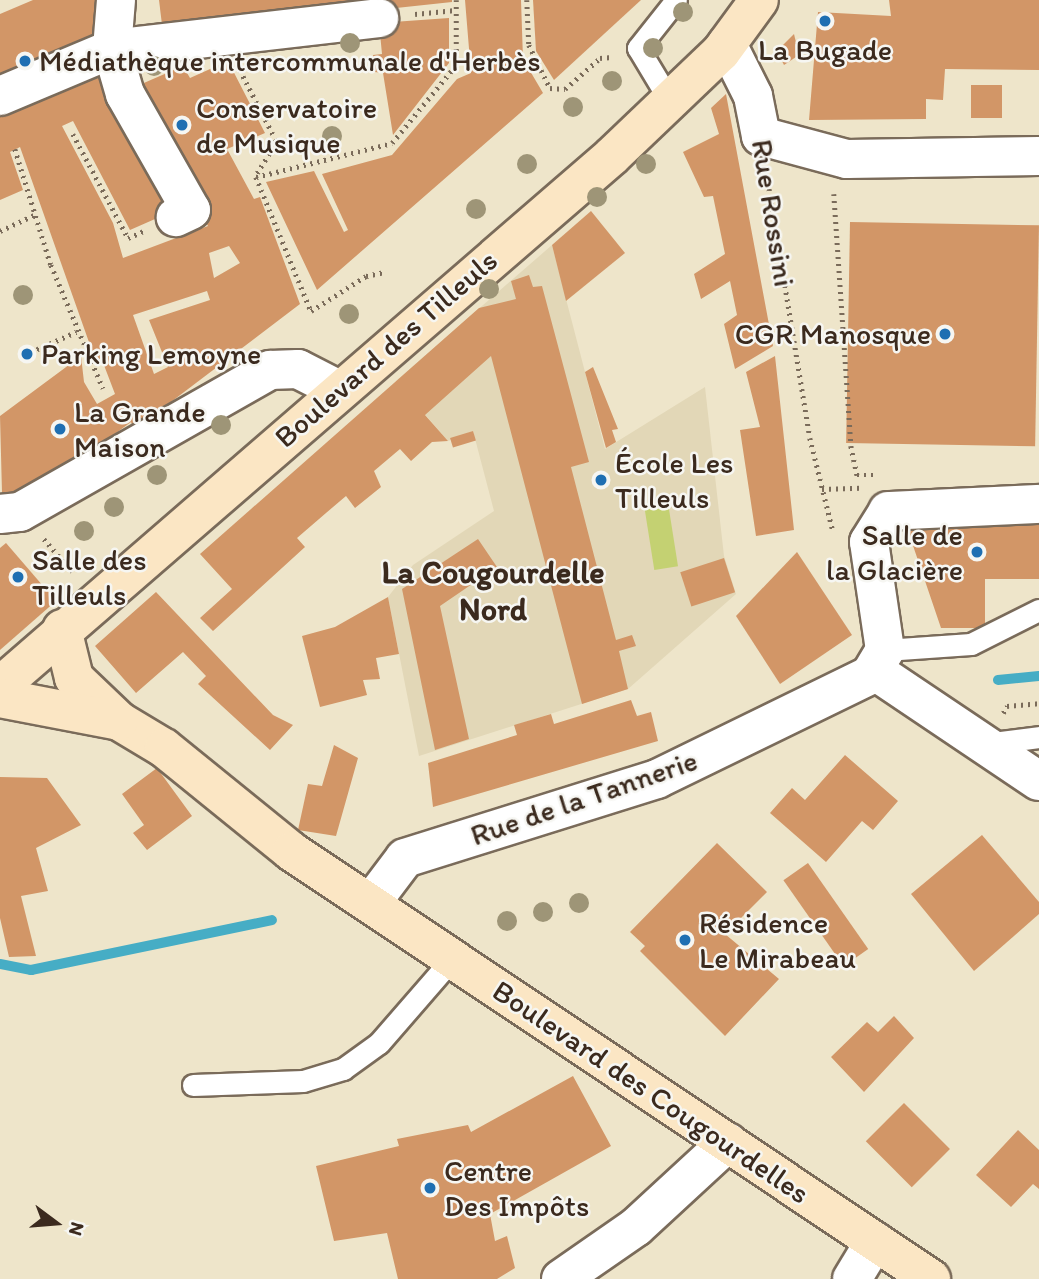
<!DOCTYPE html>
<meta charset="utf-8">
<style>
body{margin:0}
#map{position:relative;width:1039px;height:1279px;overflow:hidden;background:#eee5ca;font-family:Itim,sans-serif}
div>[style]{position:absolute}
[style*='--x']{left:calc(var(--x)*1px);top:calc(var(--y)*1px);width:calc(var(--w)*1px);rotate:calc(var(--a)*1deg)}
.built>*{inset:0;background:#e2d7b7}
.green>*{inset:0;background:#c4d172;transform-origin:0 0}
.stream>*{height:10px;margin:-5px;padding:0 5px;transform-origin:5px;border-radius:5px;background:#46adc5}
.building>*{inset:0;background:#d29667;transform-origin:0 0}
.path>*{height:4.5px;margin-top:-2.25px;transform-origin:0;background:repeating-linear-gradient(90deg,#7a6b5a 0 2px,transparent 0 7px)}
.roads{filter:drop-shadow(2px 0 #7a6b5a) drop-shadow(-2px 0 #7a6b5a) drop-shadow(0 2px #7a6b5a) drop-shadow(0 -2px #7a6b5a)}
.lane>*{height:21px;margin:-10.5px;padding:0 10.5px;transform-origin:10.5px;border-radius:10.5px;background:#fff}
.street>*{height:38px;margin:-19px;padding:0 19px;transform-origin:19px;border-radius:19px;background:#fff}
.secondary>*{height:38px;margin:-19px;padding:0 19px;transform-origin:19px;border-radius:19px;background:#fbe6c4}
.trees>*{width:20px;height:20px;margin:-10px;border-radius:50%;background:#9e9577}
.dots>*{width:19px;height:19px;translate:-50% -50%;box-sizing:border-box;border:4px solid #f6f6f2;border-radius:50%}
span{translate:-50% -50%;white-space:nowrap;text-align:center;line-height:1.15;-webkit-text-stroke:5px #f6f6f2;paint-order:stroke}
.poi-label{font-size:30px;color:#3b2a1e}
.left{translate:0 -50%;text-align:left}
.right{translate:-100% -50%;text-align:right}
.street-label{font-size:30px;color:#3b2a1e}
.neighbourhood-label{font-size:32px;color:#3b2a1e;font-weight:700}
.north{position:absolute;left:21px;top:1188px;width:70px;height:70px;-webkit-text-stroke:5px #f6f6f2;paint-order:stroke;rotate:106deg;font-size:19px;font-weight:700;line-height:28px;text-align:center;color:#3b2a1e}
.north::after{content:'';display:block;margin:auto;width:24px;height:32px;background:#3b2a1e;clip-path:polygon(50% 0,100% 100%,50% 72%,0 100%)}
</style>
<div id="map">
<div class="built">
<div style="clip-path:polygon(552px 245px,605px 449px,705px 387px,724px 556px,736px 594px,628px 689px,419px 756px,388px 597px,413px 565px,494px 511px,473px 431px,448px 441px,396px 381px)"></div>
</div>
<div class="green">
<div style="left:668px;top:503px;width:64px;height:24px;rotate:81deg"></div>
</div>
<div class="stream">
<div style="--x:998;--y:680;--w:41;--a:-5.6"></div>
<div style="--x:0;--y:964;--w:32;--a:11"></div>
<div style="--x:31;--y:970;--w:246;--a:-11.7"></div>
</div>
<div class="building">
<div style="clip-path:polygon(33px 0,102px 0,101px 35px,0 88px,0 14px)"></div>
<div style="clip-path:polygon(159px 0,452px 0,452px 2px,163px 33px)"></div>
<div style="clip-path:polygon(465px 0,521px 0,523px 59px,543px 93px,317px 290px,266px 182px,314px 171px,344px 232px,348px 230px,322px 174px,392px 155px,457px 79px,471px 73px)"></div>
<div style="clip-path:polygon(533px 0,641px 0,554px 80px,536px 51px)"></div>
<div style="clip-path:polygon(889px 0,1039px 0,1039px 70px,945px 69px,943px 100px,926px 99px,926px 119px,809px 120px,818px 12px,891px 16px)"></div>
<div style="clip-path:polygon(449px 18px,449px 63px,393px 135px,383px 73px,375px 72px,373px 55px,382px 54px,379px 23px)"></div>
<div style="clip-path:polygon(794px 34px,799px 55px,784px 65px,777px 51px)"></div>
<div style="clip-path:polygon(evenodd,103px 58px,180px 208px,130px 230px,73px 121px,62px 126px,113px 223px,123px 258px,208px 226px,130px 89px,183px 66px,190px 78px,228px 61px,265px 133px,227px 149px,254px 199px,260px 197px,300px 304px,134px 430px,131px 422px,37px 491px,2px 493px,0 416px,81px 356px,84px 382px,97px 404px,115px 394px,102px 360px,96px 362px,20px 147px,10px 152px,23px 190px,0 200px,0 104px,103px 58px,229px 246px,240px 263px,214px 278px,209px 253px,229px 246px,103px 58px,207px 291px,210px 300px,149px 320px,168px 367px,154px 374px,133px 315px,207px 291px)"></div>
<div style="left:971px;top:85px;width:31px;height:33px"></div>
<div style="clip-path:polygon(726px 94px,773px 346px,735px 369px,724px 324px,737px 315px,730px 281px,701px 299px,694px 274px,725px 254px,713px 196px,704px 197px,683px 152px,719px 134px,711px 108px)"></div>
<div style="clip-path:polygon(591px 211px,625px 253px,566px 301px,552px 245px)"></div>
<div style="left:850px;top:222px;width:189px;height:221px;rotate:1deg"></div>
<div style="clip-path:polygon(529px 275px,533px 287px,542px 286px,589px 462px,571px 467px,616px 640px,632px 635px,636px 646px,619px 651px,628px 689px,582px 704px,491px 356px,425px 415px,448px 441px,432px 442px,411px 461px,400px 449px,374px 471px,381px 487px,355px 508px,346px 496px,326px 513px,297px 538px,305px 547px,213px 631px,200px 618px,232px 589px,200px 554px,479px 308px,516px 299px,511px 281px)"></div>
<div style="clip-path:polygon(775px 356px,794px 530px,756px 536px,740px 430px,760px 427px,746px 372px)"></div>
<div style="clip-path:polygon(593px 367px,618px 429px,612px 430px,616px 442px,606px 448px,585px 372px)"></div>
<div style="left:473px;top:431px;width:10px;height:24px;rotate:73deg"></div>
<div style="clip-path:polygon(906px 525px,1039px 525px,1039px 579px,985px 579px,985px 628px,941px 628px)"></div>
<div style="clip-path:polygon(478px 539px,497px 567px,440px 606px,469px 739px,435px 750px,402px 589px)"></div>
<div style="clip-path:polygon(6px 543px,56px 601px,0 650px,0 548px)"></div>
<div style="clip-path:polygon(797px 552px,852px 635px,780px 684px,736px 616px)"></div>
<div style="left:724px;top:558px;width:36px;height:46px;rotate:72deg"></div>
<div style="clip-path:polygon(156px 592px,273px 715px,293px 725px,270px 750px,198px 684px,206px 676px,183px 652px,136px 693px,95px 646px)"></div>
<div style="clip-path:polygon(388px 597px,399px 654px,376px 658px,380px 679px,363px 680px,367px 695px,320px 707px,302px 636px,335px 627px)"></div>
<div style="clip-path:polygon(631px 700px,637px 716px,651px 712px,658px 741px,433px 807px,428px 763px,517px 735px,514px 725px,551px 714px,554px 724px)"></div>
<div style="clip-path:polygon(334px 745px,358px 758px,336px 836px,298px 830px,308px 784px,322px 786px)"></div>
<div style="clip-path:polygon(845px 755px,898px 801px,873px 830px,862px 821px,826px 862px,770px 813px,792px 788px,805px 800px)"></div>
<div style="clip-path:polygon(157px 768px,192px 816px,147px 850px,133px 833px,144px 825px,122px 794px)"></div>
<div style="clip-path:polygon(0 777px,47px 778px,81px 825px,36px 848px,48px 891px,21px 896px,36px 956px,9px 957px,0 918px)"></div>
<div style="clip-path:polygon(982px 835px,1039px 902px,1039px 914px,974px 971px,911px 894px)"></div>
<div style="clip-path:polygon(717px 843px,767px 892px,725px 934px,779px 979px,725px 1036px,640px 951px,645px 946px,630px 932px)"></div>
<div style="left:808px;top:863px;width:105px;height:30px;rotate:55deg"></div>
<div style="clip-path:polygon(894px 1016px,914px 1038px,864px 1092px,831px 1057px,867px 1022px,878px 1032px)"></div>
<div style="clip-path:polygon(573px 1076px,611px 1146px,490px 1214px,495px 1241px,507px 1236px,515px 1268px,497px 1279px,398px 1279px,387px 1233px,334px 1241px,316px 1166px,399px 1146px,397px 1139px,468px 1125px,471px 1132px)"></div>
<div style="left:904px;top:1103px;width:65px;height:54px;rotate:45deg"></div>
<div style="clip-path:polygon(1018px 1130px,1039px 1150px,1039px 1189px,1033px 1184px,1011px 1207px,976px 1175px)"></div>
</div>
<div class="path">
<div style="--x:527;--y:0;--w:45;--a:87.5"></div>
<div style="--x:529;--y:45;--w:48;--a:64"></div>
<div style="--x:550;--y:88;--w:15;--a:4"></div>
<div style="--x:565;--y:89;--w:47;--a:-41.5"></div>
<div style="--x:600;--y:58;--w:12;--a:-5"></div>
<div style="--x:415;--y:14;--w:41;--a:-5.6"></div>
<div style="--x:240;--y:70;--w:81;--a:62.8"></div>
<div style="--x:277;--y:142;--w:40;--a:122"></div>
<div style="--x:73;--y:134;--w:118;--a:62.1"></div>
<div style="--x:128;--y:238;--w:17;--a:-24"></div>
<div style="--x:15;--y:149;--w:121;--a:72.8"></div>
<div style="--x:51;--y:265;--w:134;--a:67.1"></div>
<div style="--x:767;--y:175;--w:266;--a:80.7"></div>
<div style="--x:810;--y:438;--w:96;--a:76.1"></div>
<div style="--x:256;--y:177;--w:140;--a:-14"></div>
<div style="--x:392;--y:143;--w:101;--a:-50.6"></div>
<div style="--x:456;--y:65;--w:65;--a:-90"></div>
<div style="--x:256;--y:177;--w:145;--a:67.7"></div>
<div style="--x:311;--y:311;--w:65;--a:-32.5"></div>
<div style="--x:366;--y:276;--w:19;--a:-12"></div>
<div style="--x:834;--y:194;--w:253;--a:86.1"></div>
<div style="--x:851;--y:446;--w:30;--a:78"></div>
<div style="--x:857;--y:475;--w:17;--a:0"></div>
<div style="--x:0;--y:231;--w:40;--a:-25"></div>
<div style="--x:24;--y:355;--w:57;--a:-23.9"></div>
<div style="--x:822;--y:489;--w:38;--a:-2"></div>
<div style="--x:44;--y:539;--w:43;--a:48.8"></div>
<div style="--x:1003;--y:713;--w:8;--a:-60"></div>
<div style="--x:1007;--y:706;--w:32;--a:-5"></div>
</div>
<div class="roads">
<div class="lane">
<div style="--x:670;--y:101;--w:62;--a:-121.1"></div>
<div style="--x:638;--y:48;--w:61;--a:-51.6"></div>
<div style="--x:885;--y:650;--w:86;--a:-4"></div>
<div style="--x:971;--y:644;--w:76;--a:-26.6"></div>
<div style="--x:985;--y:744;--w:54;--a:-7.4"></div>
<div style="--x:193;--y:1085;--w:110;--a:-2.1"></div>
<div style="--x:303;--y:1081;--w:42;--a:-16.7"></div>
<div style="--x:343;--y:1069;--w:44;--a:-35.8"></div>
<div style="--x:379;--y:1043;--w:111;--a:-49"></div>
</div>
<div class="street">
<div style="--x:116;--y:0;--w:49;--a:94.7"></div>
<div style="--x:112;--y:49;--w:47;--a:73.9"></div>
<div style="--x:125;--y:94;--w:133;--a:60.4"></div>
<div style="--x:191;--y:210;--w:17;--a:155"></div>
<div style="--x:727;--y:44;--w:58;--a:63.4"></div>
<div style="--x:753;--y:96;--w:41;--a:78.7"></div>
<div style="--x:761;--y:136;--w:89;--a:15"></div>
<div style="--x:847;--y:159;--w:192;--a:-0.9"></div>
<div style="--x:0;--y:96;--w:121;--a:-22.8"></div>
<div style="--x:112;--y:49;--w:269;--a:-6.6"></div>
<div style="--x:0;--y:514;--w:20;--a:-6"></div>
<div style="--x:20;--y:512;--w:288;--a:-29.6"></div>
<div style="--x:270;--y:370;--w:28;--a:-2"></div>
<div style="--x:298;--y:369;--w:46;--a:27.1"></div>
<div style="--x:875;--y:671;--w:197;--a:33.9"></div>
<div style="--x:371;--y:903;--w:56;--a:-52.9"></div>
<div style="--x:405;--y:858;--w:264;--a:-17.4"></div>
<div style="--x:657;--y:779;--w:237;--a:-26"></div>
<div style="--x:870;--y:675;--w:29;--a:-59"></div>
<div style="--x:885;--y:650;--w:109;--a:-98.4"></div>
<div style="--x:869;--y:542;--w:36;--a:-58"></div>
<div style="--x:888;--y:511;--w:151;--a:-2.7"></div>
<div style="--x:561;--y:1279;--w:91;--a:-34.7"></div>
<div style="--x:636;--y:1227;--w:125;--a:-42.7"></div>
<div style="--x:852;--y:1279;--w:44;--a:-58.8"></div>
</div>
<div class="secondary">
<div style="--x:62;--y:629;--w:50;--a:76.2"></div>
<div style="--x:74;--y:678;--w:62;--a:43.7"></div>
<div style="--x:119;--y:721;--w:52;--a:31"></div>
<div style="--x:164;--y:748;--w:164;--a:39"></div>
<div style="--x:291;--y:851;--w:770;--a:33.77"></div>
<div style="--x:0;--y:686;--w:810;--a:-40.89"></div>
<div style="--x:612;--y:156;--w:151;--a:-43.7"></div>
<div style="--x:721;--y:52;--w:64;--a:-53.8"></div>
<div style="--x:0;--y:698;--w:121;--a:10.9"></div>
</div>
</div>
<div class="trees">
<div style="left:683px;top:12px"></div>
<div style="left:350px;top:43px"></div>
<div style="left:653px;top:48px"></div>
<div style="left:154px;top:66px"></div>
<div style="left:612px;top:81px"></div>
<div style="left:573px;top:107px"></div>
<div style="left:332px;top:136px"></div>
<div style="left:527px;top:164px"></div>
<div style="left:646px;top:164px"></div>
<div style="left:597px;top:197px"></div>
<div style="left:476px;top:209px"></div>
<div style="left:489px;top:289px"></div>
<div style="left:23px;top:295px"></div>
<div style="left:349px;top:314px"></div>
<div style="left:221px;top:425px"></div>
<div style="left:157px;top:475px"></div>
<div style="left:114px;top:507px"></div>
<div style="left:84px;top:531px"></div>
<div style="left:579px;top:903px"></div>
<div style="left:543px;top:912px"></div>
<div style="left:507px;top:921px"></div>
</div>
<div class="dots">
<div style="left:825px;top:21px;background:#1f6fb2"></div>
<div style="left:25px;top:61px;background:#1f6fb2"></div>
<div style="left:182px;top:125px;background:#1f6fb2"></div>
<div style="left:945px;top:334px;background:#1f6fb2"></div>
<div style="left:27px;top:354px;background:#1f6fb2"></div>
<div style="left:60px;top:429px;background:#1f6fb2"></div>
<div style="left:601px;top:480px;background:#1f6fb2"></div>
<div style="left:977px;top:552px;background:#1f6fb2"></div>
<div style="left:18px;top:577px;background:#1f6fb2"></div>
<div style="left:685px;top:940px;background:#1f6fb2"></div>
<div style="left:430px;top:1188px;background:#1f6fb2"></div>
</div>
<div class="poi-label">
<span style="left:825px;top:50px">La Bugade</span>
<span class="left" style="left:39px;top:61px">Médiathèque intercommunale d'Herbès</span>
<span class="left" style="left:196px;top:125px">Conservatoire<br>de Musique</span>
<span class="right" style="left:931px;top:334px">CGR Manosque</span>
<span class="left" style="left:41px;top:354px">Parking Lemoyne</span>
<span class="left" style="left:74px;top:429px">La Grande<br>Maison</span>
<span class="left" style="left:615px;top:480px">École Les<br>Tilleuls</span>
<span class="right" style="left:963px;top:552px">Salle de<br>la Glacière</span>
<span class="left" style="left:32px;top:577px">Salle des<br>Tilleuls</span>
<span class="left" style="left:699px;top:940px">Résidence<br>Le Mirabeau</span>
<span class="left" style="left:444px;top:1188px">Centre<br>Des Impôts</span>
</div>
<div class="street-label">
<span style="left:773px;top:213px;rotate:81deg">Rue Rossini</span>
<span style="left:386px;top:349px;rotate:-41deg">Boulevard des Tilleuls</span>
<span style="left:584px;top:798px;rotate:-19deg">Rue de la Tannerie</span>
<span style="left:651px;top:1092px;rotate:34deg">Boulevard des Cougourdelles</span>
</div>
<div class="neighbourhood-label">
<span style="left:493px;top:591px">La Cougourdelle<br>Nord</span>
</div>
<div class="north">N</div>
</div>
